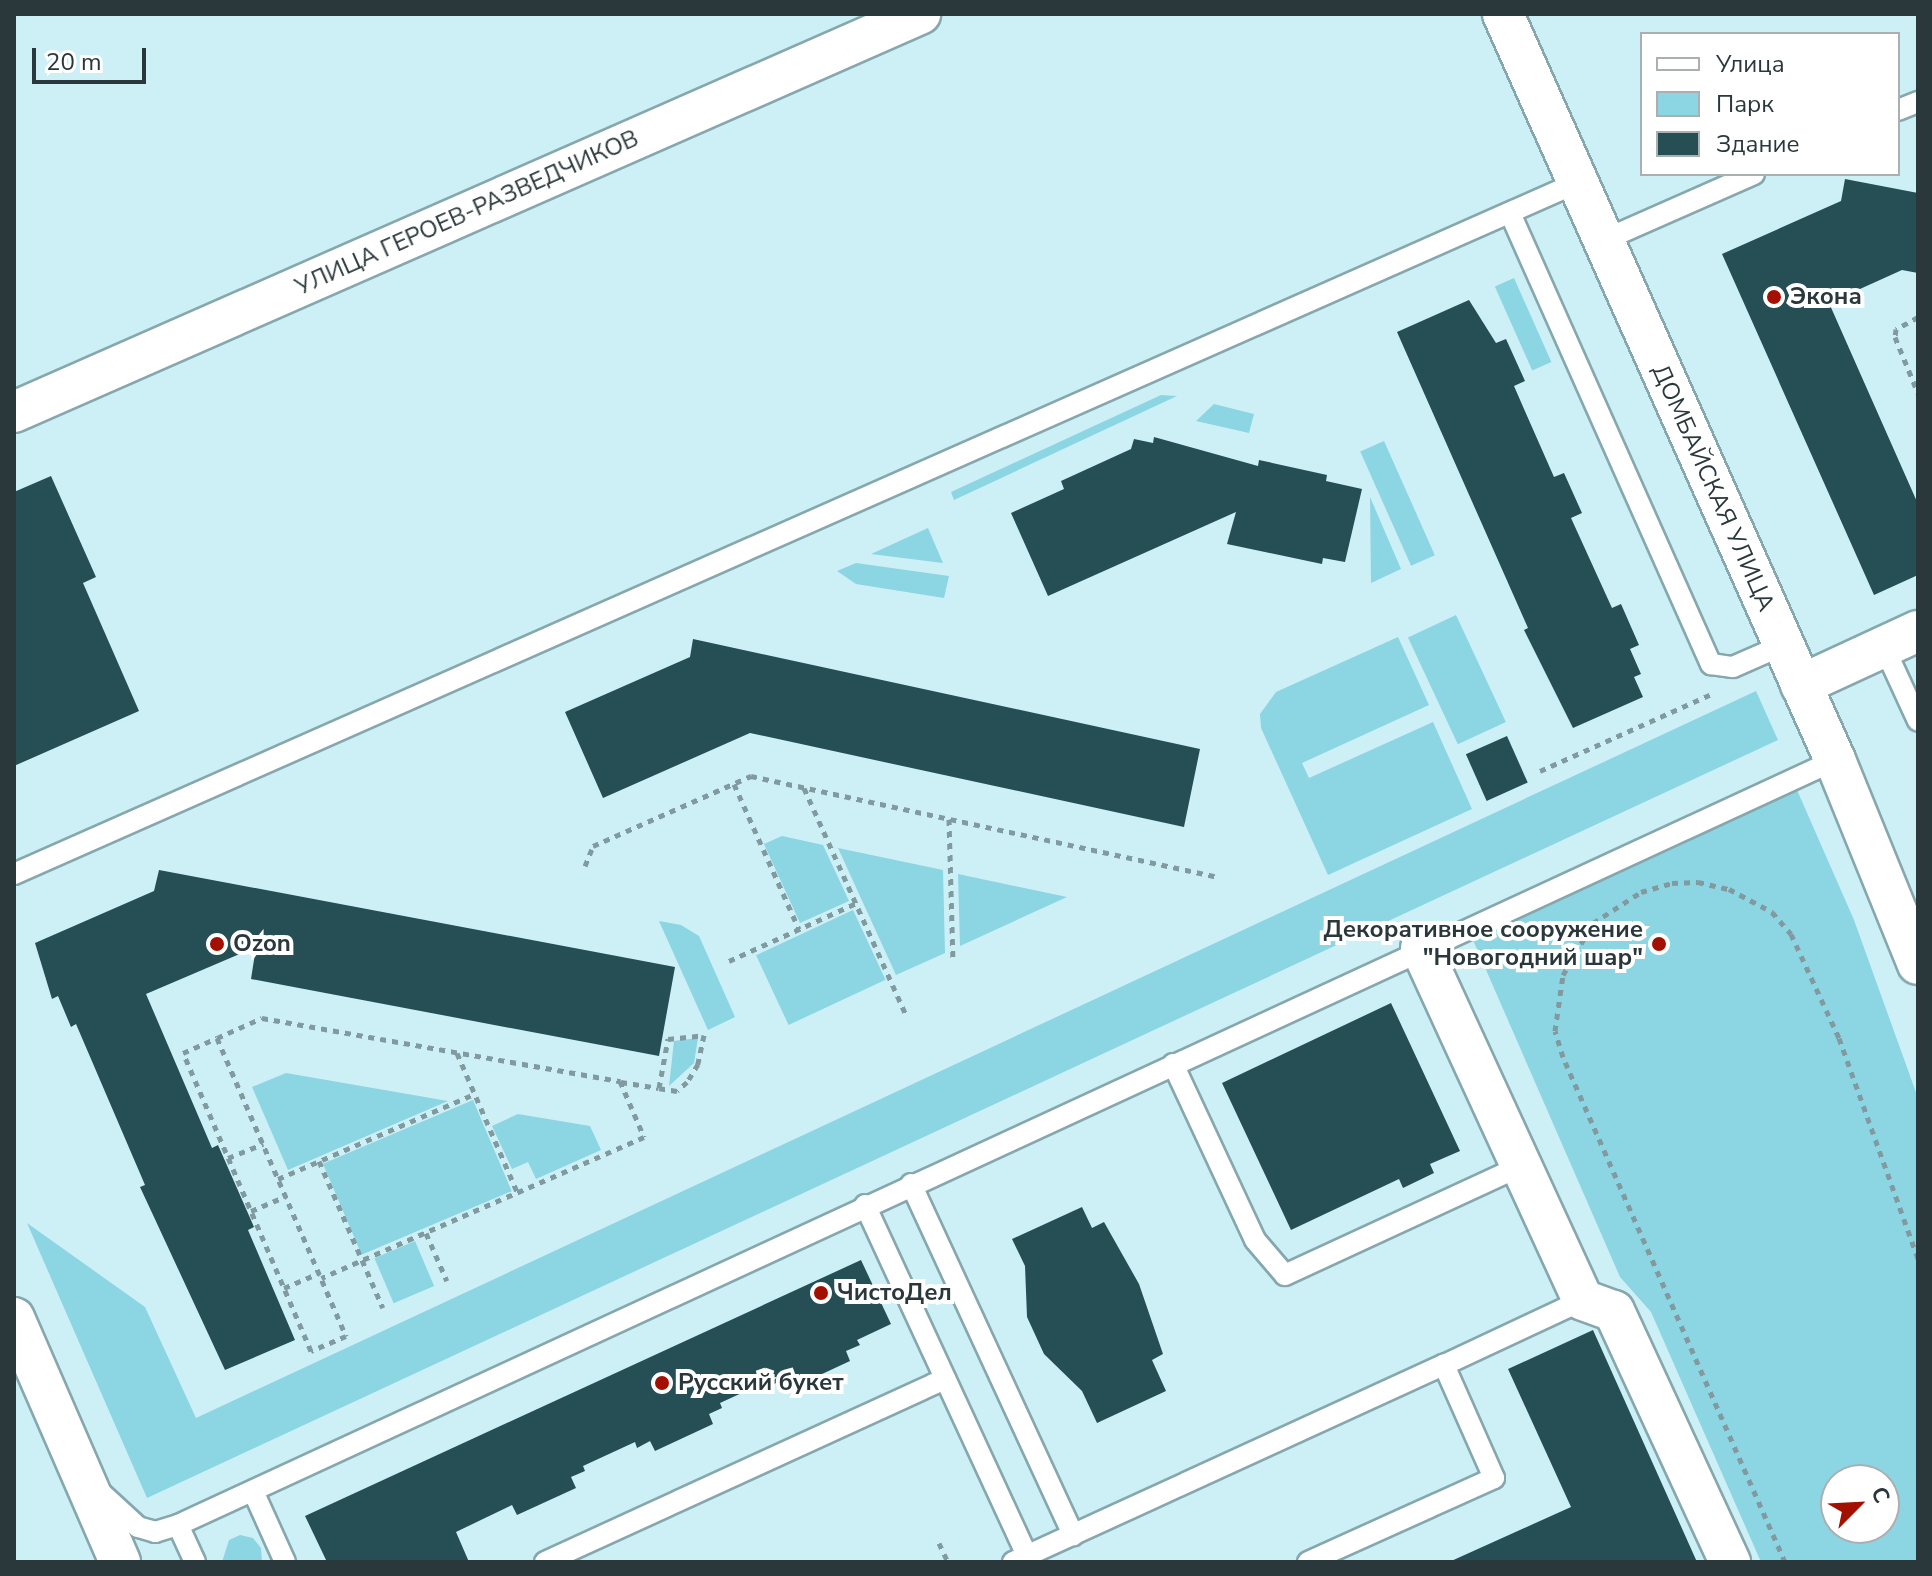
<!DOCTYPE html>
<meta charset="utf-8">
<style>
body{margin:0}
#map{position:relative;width:1932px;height:1576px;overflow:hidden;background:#cdf0f7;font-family:"Nunito Sans",sans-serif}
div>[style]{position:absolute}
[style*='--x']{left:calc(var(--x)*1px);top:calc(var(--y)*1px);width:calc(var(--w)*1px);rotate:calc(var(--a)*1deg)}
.green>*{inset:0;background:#8cd5e3;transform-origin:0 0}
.building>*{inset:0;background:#254e55;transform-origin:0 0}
.path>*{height:5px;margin-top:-2.5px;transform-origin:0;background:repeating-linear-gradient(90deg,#819a9f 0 6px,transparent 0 12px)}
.roads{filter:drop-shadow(2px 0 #85a7ad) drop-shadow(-2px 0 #85a7ad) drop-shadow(0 2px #85a7ad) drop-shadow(0 -2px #85a7ad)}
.lane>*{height:20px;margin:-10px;padding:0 10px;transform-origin:10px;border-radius:10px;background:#fff}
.street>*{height:40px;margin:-20px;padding:0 20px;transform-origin:20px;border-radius:20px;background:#fff}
.dots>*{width:22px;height:22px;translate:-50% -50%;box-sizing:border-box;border:4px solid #fff;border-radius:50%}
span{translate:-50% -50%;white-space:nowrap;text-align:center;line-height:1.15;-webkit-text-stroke:8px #fff;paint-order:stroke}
.street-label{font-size:24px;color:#2b383b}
.poi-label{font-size:24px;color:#2b383b;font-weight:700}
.left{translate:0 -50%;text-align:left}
.right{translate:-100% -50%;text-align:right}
.frame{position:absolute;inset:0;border:16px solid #2b383b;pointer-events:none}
.legend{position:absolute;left:1640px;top:32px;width:260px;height:144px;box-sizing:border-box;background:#fff;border:2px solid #aaafb1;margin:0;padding:10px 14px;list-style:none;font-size:24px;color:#2b383b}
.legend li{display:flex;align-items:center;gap:16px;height:40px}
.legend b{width:40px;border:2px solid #aaafb1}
.north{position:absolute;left:1820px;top:1464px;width:80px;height:80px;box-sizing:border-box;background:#fff;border:2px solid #aaafb1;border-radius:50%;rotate:66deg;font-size:22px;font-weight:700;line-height:32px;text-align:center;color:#2b383b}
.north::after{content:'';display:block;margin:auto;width:28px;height:36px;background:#a41000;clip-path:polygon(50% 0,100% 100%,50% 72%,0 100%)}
.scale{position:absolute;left:32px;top:48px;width:114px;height:36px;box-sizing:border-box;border:4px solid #2b383b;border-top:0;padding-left:10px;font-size:24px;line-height:28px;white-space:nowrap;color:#2b383b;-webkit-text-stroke:6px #fff;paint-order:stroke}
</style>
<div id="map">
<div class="green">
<div style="left:1514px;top:278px;width:92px;height:21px;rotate:66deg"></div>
<div style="clip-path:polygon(1161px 395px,1177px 396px,954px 500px,951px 492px)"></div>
<div style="clip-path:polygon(1214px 404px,1254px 414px,1249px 433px,1196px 421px)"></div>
<div style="left:1384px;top:441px;width:125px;height:26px;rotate:66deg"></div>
<div style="clip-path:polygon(1370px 497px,1401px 569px,1371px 583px)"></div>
<div style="clip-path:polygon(928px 528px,943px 563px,871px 554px)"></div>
<div style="clip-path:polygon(856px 563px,949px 576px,944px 598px,856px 584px,837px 571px)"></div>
<div style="left:1456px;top:615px;width:118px;height:53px;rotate:65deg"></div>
<div style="clip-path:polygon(1398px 637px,1429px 705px,1302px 763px,1309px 778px,1433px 722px,1472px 809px,1328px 875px,1261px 728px,1260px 714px,1276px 692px)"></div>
<div style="clip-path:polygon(1756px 691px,1778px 740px,147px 1498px,27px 1223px,145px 1307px,196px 1418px)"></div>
<div style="clip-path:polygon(evenodd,1797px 790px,1854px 920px,1918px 1098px,1918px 1562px,1761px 1562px,1651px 1312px,1620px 1277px,1473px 940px,1707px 826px,1711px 830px,1797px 790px,1836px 1480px,1884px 1480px,1884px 1528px,1836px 1528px,1836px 1480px)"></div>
<div style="clip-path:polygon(782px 836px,823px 845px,849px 901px,800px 923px,764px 844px)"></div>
<div style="clip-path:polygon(838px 848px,943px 870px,945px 953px,896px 975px)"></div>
<div style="clip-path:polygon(958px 874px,1067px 897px,960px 946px)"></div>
<div style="left:853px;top:910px;width:77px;height:107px;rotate:65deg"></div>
<div style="clip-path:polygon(659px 921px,681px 925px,699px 936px,735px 1017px,708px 1030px)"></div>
<div style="clip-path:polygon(698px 1038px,694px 1063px,669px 1086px,674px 1041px)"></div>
<div style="clip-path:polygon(286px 1073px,448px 1101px,288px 1170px,252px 1087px)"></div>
<div style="left:473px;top:1100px;width:99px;height:163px;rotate:67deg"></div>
<div style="clip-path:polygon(518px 1114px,590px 1126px,601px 1150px,536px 1179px,528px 1162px,512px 1169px,492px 1126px)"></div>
<div style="left:415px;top:1241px;width:49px;height:44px;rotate:67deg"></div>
<div style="clip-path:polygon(240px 1535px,253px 1538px,261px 1548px,262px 1562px,222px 1562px,229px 1540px)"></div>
</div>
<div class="building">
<div style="clip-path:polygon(1845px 179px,1918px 193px,1918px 273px,1902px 270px,1829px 303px,1918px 504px,1918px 575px,1874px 595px,1722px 254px,1841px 201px)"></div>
<div style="clip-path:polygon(1469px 300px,1496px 343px,1506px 339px,1525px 381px,1514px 386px,1524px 409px,1554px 477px,1564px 473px,1582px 513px,1571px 518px,1612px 608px,1621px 604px,1639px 645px,1630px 649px,1641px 674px,1634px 677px,1643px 697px,1573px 728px,1524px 630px,1528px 628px,1397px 332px)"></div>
<div style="clip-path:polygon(1154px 437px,1258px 466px,1259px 460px,1327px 475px,1326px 481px,1362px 489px,1345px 562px,1323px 558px,1322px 564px,1227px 544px,1236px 512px,1048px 596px,1011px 513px,1064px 489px,1061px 481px,1131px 449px,1134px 439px,1153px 443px)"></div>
<div style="clip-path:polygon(51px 476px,96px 577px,83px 583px,139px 711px,14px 766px,14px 492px)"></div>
<div style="clip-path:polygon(693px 639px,1200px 749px,1184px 827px,750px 733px,603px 798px,565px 712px,690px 657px)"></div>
<div style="left:1507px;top:736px;width:51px;height:45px;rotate:66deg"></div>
<div style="clip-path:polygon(159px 870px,675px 967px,659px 1056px,251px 979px,256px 947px,146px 994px,212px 1148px,218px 1145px,254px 1227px,248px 1230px,295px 1340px,225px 1370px,140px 1187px,145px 1185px,76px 1024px,71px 1027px,58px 996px,52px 999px,35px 943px,154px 891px)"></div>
<div style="clip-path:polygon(1391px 1003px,1460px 1151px,1430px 1164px,1434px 1173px,1403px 1188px,1399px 1179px,1291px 1230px,1222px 1083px)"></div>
<div style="clip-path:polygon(1082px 1207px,1092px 1228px,1104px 1222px,1139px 1284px,1163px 1354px,1152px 1360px,1166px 1391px,1097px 1423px,1082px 1391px,1044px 1354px,1027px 1317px,1025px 1266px,1012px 1239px)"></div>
<div style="clip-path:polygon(861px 1260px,891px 1324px,857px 1340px,860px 1345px,846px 1351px,850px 1361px,792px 1388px,788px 1378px,774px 1384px,772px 1379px,720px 1403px,722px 1408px,709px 1414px,713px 1424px,655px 1451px,650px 1441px,637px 1448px,635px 1442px,583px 1466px,585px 1471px,571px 1477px,576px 1488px,517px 1515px,512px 1505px,456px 1532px,469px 1562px,327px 1562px,305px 1516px)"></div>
<div style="clip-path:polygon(1593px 1330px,1697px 1562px,1449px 1562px,1571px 1507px,1508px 1369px)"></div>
</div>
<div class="path">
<div style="--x:1918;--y:317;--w:25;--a:151"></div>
<div style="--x:1896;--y:329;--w:8;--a:97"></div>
<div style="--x:1895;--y:337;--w:61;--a:67.7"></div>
<div style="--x:1540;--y:771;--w:188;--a:-24.2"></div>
<div style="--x:734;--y:784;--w:159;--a:65.9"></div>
<div style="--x:804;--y:788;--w:251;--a:65.8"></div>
<div style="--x:949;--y:819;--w:140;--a:88.4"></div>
<div style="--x:585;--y:866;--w:22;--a:-68"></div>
<div style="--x:593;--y:846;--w:173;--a:-23.9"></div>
<div style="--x:751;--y:776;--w:477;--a:12.2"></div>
<div style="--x:729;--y:961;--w:140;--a:-24.5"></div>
<div style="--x:217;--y:1038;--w:49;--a:-24"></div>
<div style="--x:262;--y:1018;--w:364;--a:10"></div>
<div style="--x:620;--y:1081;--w:61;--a:66.8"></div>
<div style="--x:644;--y:1137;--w:352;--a:156.4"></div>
<div style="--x:217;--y:1038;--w:325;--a:66.6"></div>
<div style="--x:346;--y:1336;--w:38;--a:157"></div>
<div style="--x:311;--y:1351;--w:324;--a:-113.2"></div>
<div style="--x:183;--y:1053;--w:37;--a:-24"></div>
<div style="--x:457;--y:1053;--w:154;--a:66.6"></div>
<div style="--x:621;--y:1082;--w:38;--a:9"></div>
<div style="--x:659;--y:1088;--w:50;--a:-79.6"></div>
<div style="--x:668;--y:1039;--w:36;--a:-6"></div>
<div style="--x:704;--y:1035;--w:30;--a:102"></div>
<div style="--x:698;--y:1064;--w:21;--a:121"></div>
<div style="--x:687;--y:1082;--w:13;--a:138"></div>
<div style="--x:677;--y:1091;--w:18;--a:-171"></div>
<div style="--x:228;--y:1158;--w:38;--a:-22"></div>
<div style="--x:319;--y:1161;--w:160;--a:66.5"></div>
<div style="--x:278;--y:1179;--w:214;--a:-23.4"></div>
<div style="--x:251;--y:1211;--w:38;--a:-23"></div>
<div style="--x:426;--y:1233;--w:52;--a:66.4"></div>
<div style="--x:284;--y:1288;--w:38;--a:-23"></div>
<div style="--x:939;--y:1543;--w:21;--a:65"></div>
<div style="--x:1785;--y:1562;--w:552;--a:-113.73"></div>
<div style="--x:1563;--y:1057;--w:27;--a:-107"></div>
<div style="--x:1555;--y:1031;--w:57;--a:-81.9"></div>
<div style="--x:1563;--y:975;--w:60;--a:-60"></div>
<div style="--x:1593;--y:923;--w:57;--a:-32.9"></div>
<div style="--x:1641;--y:892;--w:32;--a:-16"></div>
<div style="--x:1672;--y:883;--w:26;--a:-2"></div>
<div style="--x:1698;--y:882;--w:32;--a:13"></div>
<div style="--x:1729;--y:889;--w:49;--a:28.1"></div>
<div style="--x:1772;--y:912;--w:29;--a:49"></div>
<div style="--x:1791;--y:934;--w:115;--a:65.2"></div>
<div style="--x:1839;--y:1038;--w:235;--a:70.3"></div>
</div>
<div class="roads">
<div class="lane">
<div style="--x:1898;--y:110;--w:22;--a:-22"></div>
<div style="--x:1510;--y:213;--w:494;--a:66"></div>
<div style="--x:1711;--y:664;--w:22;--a:8"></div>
<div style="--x:1733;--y:667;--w:55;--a:-23.7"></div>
<div style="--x:1602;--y:241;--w:166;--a:-23.8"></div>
<div style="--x:1884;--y:647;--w:81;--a:65.3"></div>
<div style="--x:14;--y:874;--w:1708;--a:-23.86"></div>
<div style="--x:1173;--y:1064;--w:194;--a:65"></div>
<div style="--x:1255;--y:1240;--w:46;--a:49.4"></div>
<div style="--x:1285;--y:1275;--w:260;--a:-24.8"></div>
<div style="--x:911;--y:1184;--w:387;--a:65.2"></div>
<div style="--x:865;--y:1205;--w:386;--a:65.2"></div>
<div style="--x:99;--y:1491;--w:53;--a:42.7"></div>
<div style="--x:138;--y:1527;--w:18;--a:16"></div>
<div style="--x:155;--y:1532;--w:24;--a:-17"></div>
<div style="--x:178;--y:1525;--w:1825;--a:-24.78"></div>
<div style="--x:253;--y:1491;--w:78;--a:65.7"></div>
<div style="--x:178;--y:1525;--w:41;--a:65.3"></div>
<div style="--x:545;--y:1562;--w:440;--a:-24.6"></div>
<div style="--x:1013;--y:1562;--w:474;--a:-24.6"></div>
<div style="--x:1308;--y:1562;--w:204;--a:-24.3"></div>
<div style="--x:1494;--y:1478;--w:124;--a:-113.9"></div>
<div style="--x:1444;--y:1365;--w:153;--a:-25.1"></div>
</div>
<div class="street">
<div style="--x:1503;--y:14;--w:817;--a:66.01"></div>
<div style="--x:1835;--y:760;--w:220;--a:67.9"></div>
<div style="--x:14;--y:412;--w:990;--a:-23.72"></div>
<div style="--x:1801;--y:685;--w:129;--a:-24.8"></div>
<div style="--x:1421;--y:948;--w:387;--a:65.3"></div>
<div style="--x:1583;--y:1300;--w:33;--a:20"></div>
<div style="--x:1614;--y:1311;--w:277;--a:65.2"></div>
<div style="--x:14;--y:1318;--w:266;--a:66.5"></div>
</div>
</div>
<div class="dots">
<div style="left:1774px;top:297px;background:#a41000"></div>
<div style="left:217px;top:944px;background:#a41000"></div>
<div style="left:1659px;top:944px;background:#a41000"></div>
<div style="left:821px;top:1293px;background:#a41000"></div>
<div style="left:662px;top:1383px;background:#a41000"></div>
</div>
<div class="street-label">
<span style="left:467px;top:213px;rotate:-24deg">УЛИЦА ГЕРОЕВ-РАЗВЕДЧИКОВ</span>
<span style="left:1713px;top:488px;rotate:66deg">ДОМБАЙСКАЯ УЛИЦА</span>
</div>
<div class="poi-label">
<span class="left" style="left:1790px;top:297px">Экона</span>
<span class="right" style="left:1643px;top:944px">Декоративное сооружение<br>"Новогодний шар"</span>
<span class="left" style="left:233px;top:944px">Ozon</span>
<span class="left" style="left:837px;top:1293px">ЧистоДел</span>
<span class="left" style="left:678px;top:1383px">Русский букет</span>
</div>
<div class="frame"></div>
<ul class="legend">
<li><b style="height:10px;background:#fff"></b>Улица</li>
<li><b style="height:22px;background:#8cd5e3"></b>Парк</li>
<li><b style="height:22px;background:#254e55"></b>Здание</li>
</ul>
<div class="north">С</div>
<div class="scale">20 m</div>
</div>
